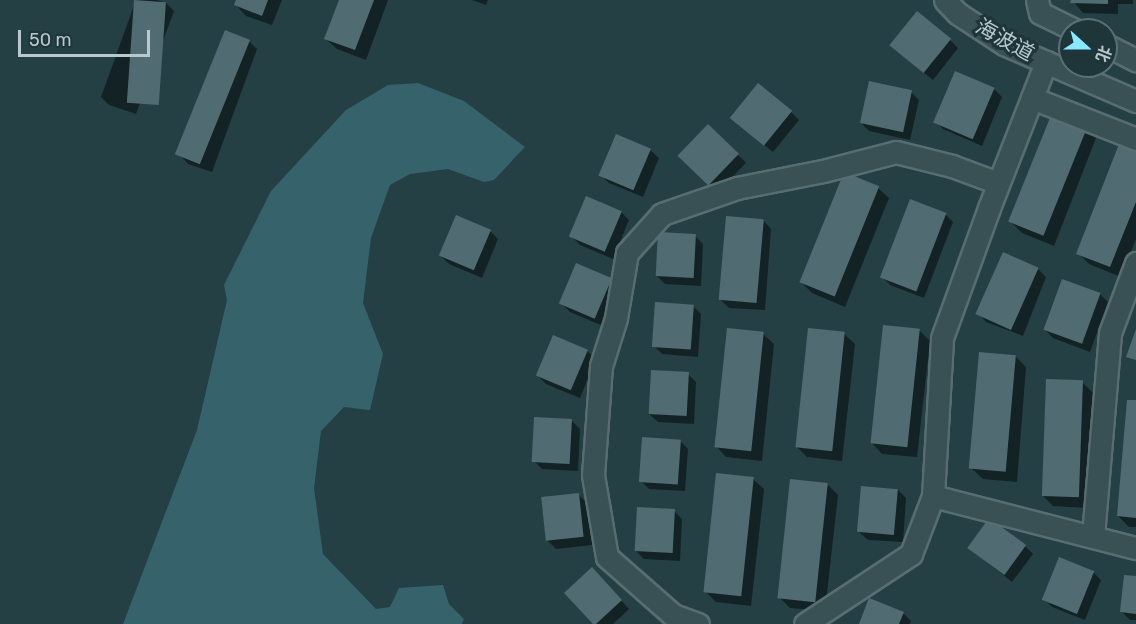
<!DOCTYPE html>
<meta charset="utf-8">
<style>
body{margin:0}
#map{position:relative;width:1136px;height:624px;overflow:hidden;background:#244045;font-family:Rubik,"Noto Sans SC",sans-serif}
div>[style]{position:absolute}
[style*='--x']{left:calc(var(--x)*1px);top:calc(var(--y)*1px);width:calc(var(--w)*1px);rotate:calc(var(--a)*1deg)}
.water>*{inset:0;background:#35626b}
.shadow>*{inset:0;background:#0007;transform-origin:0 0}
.building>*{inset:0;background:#506c72;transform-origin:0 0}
.roads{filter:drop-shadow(2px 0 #586d71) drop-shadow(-2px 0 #586d71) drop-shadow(0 2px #586d71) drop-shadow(0 -2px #586d71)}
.minor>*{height:21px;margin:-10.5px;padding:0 10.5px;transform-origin:10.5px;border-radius:10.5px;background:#395054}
span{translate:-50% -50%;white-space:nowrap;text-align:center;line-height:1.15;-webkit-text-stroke:6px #1e353a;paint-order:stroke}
.street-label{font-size:21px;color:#b7c9ce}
.north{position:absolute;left:1058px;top:18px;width:60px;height:60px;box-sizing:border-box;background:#1e353a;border:2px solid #5b7075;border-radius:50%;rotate:111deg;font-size:16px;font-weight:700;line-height:24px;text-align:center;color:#b7c9ce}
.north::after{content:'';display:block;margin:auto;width:21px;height:27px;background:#8ae9ff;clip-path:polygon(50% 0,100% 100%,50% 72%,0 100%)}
.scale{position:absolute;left:18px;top:30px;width:132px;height:27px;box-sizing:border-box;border:3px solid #b7c9ce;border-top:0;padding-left:8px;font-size:18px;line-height:21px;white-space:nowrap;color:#b7c9ce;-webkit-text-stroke:4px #1e353a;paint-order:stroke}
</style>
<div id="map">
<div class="water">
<div style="clip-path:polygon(418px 83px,464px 101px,525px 147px,494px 180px,484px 182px,448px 169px,410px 174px,390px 185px,371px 238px,363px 303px,383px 354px,370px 410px,344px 407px,321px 431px,314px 488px,323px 554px,376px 609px,390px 607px,399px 588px,443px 585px,449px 604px,464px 619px,462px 624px,123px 624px,197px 430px,227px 300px,224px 285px,271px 191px,346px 110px,388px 85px)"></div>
</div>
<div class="shadow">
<div style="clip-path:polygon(136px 0,157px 0,166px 3px,174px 11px,136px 114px,109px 105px,101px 97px)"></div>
<div style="clip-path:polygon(237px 0,282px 0,272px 25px,246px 16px,236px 5px)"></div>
<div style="clip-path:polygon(340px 0,388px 0,366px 60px,337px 49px,326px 39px)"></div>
<div style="clip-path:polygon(472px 0,488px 0,486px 5px)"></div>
<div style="clip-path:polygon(1072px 0,1133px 0,1133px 4px,1118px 4px,1118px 14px,1083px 13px)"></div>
<div style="clip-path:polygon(950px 40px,958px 48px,933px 80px,900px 53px)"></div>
<div style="clip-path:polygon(249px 41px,257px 49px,212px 172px,188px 164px,180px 155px)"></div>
<div style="clip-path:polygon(994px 89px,1002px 97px,982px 146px,943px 129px,935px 121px)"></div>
<div style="clip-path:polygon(911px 92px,919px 100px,910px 140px,869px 131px,861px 123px)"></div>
<div style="clip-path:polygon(791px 112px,799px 120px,773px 152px,740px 126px)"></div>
<div style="left:708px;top:126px;width:53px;height:41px;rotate:44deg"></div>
<div style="clip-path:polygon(1086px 128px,1096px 138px,1054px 246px,1022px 233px,1011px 222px)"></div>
<div style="clip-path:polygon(650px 150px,659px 158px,643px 197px,609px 183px,601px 175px)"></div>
<div style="clip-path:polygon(1136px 152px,1136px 239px,1121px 277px,1089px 264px,1078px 253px)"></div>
<div style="clip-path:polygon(878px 188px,889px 198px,845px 307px,812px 293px,802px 283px)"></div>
<div style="clip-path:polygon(621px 212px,629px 220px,613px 259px,580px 245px,572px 237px)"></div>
<div style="clip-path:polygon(945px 214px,953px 222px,924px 298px,890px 285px,882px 277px)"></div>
<div style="clip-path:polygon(763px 220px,771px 229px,765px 310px,729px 308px,721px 300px)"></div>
<div style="clip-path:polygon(490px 231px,498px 239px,482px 278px,449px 264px,441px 256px)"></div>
<div style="clip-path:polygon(695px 236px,703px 244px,701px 286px,665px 284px,657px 276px)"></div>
<div style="clip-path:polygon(1038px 269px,1046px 277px,1023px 336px,986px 322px,978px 313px)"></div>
<div style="clip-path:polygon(611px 279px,619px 287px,603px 326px,570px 312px,562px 304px)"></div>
<div style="clip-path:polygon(1100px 294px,1108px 302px,1090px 352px,1053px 338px,1045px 330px)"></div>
<div style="clip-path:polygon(693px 306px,701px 314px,698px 357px,662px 354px,654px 346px)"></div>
<div style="clip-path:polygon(919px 330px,930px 341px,917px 457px,882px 454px,872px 443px)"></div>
<div style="clip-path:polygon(763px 334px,774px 344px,762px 461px,726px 457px,716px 446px)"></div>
<div style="clip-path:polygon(844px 334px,855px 344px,842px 461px,807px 457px,796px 446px)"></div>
<div style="clip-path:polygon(587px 351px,596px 359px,580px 398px,546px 384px,538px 376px)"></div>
<div style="clip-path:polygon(1015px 356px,1026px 367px,1017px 482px,983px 479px,972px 469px)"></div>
<div style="clip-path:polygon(688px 374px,696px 382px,694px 424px,658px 422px,649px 414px)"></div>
<div style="clip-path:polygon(1082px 382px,1093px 393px,1088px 508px,1053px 506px,1042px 495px)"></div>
<div style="clip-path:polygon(1136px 402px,1136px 527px,1129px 527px,1118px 516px)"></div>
<div style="clip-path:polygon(572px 421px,580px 429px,578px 471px,542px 469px,534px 461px)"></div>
<div style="clip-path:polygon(680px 441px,688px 449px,685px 491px,649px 489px,641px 481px)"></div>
<div style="clip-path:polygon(753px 479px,764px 489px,751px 606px,716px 602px,705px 591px)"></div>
<div style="clip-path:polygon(827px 484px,838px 495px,825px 611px,790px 608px,779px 597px)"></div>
<div style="clip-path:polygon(898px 490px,906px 498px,903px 542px,868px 540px,859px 532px)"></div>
<div style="clip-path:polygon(579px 495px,587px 503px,592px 545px,556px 549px,548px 541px)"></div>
<div style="clip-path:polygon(674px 511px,682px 519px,680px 561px,644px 559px,636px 551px)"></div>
<div style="clip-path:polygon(1025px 546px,1033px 554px,1012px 582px,969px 547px)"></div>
<div style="clip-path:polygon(592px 569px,629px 609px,613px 624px,595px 624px)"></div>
<div style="clip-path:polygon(1093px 572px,1101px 580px,1085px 620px,1052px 607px,1044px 599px)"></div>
<div style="clip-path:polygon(1136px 578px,1136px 620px,1130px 620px,1121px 611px)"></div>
<div style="clip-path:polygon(903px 613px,911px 621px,910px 624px,860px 624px)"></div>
</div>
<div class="building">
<div style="left:134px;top:0;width:32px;height:103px;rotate:4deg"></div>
<div style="clip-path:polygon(236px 0,268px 0,262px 16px,234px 5px)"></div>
<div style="clip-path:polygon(339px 0,374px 0,355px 50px,324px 39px)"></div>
<div style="clip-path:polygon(1071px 0,1108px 0,1108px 4px,1070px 3px)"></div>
<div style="left:917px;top:11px;width:44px;height:44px;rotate:39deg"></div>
<div style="left:225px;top:30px;width:27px;height:134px;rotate:22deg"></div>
<div style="left:955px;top:71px;width:43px;height:56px;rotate:23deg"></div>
<div style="left:869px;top:81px;width:44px;height:43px;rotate:12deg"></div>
<div style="left:758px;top:83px;width:44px;height:45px;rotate:39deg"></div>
<div style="left:1052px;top:113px;width:38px;height:117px;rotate:22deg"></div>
<div style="left:708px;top:124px;width:43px;height:44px;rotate:44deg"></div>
<div style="left:616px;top:134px;width:38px;height:45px;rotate:23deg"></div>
<div style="clip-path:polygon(1119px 144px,1136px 151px,1136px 202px,1110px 267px,1076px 254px)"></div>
<div style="left:844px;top:172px;width:38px;height:119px;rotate:22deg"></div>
<div style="left:586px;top:196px;width:39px;height:44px;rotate:23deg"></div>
<div style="left:910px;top:199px;width:39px;height:84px;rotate:21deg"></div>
<div style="left:456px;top:215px;width:38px;height:44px;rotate:23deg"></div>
<div style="left:726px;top:216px;width:38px;height:84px;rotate:5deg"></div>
<div style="left:658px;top:232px;width:38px;height:44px;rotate:3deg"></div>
<div style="left:1003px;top:252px;width:39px;height:68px;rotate:24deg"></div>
<div style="left:576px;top:263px;width:39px;height:44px;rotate:23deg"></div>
<div style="left:1062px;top:279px;width:41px;height:54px;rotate:20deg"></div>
<div style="left:655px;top:302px;width:39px;height:45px;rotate:4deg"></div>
<div style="left:883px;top:325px;width:37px;height:119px;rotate:6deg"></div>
<div style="left:727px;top:328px;width:37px;height:120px;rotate:6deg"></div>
<div style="left:808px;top:328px;width:37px;height:120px;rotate:6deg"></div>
<div style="clip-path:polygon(1136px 329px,1136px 360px,1126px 357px)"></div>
<div style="left:553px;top:335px;width:38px;height:44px;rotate:23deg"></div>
<div style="left:979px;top:352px;width:37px;height:117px;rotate:5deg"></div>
<div style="left:651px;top:370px;width:38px;height:44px;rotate:3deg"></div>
<div style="left:1046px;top:379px;width:37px;height:117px;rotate:2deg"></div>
<div style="clip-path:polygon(1127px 400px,1136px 400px,1136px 518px,1117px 516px)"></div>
<div style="left:534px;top:417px;width:38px;height:45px;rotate:3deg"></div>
<div style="left:642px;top:437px;width:39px;height:45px;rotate:4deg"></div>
<div style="left:716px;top:473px;width:38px;height:120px;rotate:6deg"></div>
<div style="left:790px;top:479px;width:38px;height:120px;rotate:6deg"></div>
<div style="left:861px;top:486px;width:37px;height:46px;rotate:5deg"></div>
<div style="left:579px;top:493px;width:44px;height:38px;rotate:84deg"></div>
<div style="left:637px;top:507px;width:38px;height:44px;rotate:3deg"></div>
<div style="left:989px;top:518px;width:46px;height:37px;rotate:36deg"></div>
<div style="left:1059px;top:557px;width:38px;height:46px;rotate:22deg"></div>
<div style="clip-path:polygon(592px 567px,622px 600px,596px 624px,593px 624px,564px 593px)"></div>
<div style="clip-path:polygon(1124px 575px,1136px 576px,1136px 614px,1120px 612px)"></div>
<div style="clip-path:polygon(869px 598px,904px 612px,899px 624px,859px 624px)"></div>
</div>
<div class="roads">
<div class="minor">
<div style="--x:945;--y:0;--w:18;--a:47"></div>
<div style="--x:957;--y:13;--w:56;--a:33.4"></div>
<div style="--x:1004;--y:44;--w:144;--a:23.4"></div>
<div style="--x:1037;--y:0;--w:13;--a:77"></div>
<div style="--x:1040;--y:13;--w:39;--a:26"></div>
<div style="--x:1106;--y:45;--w:34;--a:27"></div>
<div style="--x:1032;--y:98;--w:112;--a:21.5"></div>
<div style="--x:933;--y:496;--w:210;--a:14.4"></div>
<div style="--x:1093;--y:536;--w:204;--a:-85.2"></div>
<div style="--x:1110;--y:333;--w:75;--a:-69.6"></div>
<div style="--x:698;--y:624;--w:27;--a:-160"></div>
<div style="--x:673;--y:615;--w:88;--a:-138.7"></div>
<div style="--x:607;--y:557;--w:83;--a:-99.7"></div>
<div style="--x:593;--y:475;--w:109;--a:-85.8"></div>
<div style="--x:601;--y:366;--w:50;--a:-72.6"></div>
<div style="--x:616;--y:318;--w:66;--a:-80.4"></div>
<div style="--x:627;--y:253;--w:52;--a:-48.1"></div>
<div style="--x:662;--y:214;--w:79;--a:-19.1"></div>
<div style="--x:737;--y:188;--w:88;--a:-11.2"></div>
<div style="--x:823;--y:171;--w:75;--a:-14.6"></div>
<div style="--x:896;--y:152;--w:58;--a:14"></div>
<div style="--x:952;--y:166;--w:49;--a:20.3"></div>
<div style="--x:805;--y:624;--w:127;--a:-33.4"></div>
<div style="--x:911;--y:554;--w:62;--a:-69.2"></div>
<div style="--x:933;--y:496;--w:158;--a:-86.7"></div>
<div style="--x:942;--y:338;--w:138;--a:-70.1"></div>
<div style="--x:989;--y:208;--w:157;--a:-68.7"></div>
</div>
</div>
<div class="street-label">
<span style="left:1005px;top:40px;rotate:29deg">海波道</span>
</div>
<div class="north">北</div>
<div class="scale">50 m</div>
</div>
